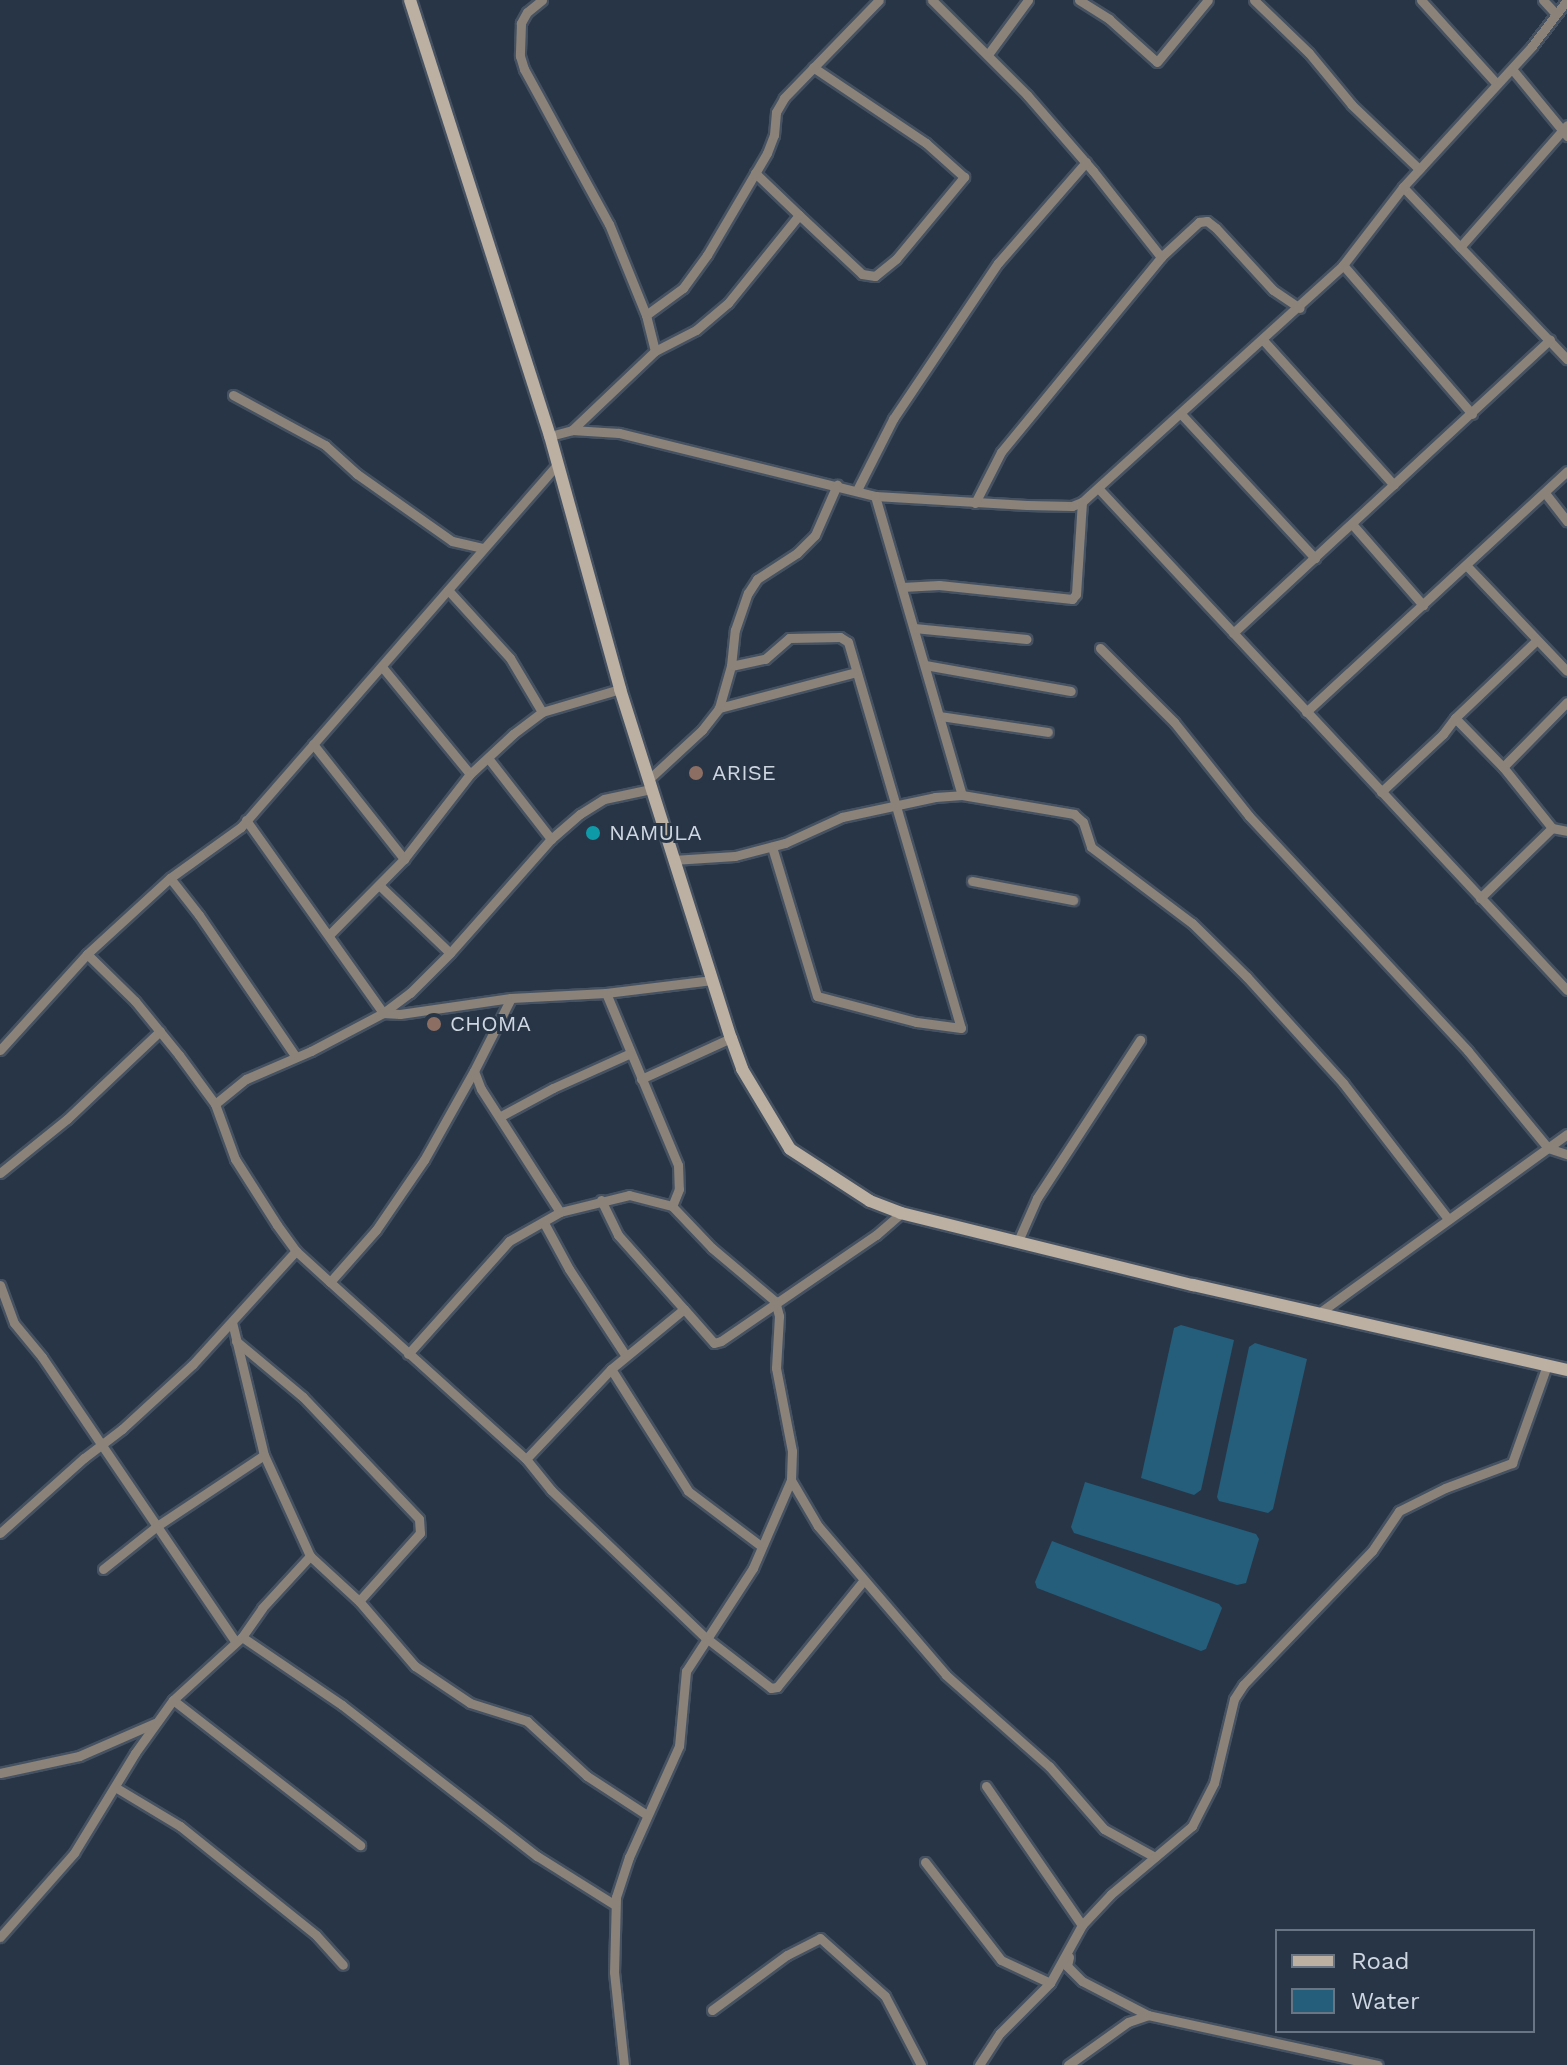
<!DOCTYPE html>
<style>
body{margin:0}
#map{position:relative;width:1567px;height:2065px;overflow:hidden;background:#283546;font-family:"Work Sans",sans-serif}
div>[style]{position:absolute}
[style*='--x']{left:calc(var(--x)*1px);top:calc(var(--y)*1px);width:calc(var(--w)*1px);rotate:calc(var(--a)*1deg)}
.water>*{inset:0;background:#245e7b}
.roads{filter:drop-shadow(2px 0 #465262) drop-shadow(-2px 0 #465262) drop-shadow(0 2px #465262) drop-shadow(0 -2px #465262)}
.street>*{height:9px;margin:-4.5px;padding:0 4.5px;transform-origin:4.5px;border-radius:4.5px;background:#8b837a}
.secondary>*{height:12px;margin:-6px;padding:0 6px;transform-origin:6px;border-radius:6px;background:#bcb0a2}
.dots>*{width:22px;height:22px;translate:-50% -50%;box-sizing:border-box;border:4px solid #283546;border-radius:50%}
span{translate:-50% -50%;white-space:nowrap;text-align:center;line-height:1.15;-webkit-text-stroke:6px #283546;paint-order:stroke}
.poi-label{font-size:22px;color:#ced6e1}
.left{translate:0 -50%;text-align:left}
.legend{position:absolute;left:1275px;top:1929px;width:260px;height:104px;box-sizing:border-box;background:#283546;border:2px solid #6a7584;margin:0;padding:10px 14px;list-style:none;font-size:24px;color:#ced6e1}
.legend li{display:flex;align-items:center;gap:16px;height:40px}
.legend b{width:40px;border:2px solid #6a7584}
</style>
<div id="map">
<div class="water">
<div style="clip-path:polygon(1181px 1325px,1234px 1340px,1201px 1490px,1194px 1495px,1141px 1478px,1174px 1328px)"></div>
<div style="clip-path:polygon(1255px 1343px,1307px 1359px,1273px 1509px,1268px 1513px,1219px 1501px,1217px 1497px,1249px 1347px)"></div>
<div style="clip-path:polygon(1085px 1482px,1256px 1534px,1259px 1539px,1246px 1583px,1237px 1585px,1074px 1533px,1071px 1527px)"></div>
<div style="clip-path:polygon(1052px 1541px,1219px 1604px,1222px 1608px,1206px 1649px,1201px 1651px,1037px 1588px,1035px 1582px)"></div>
</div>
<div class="roads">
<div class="street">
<div style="--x:542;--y:0;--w:19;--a:141"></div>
<div style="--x:527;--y:12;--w:13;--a:119"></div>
<div style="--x:521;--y:23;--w:33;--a:92"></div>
<div style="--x:520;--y:56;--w:14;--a:73"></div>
<div style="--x:524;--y:69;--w:177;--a:61.3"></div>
<div style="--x:609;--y:224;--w:98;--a:67.9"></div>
<div style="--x:646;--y:315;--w:37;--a:76"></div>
<div style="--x:655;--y:351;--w:115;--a:136.4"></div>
<div style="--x:932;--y:0;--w:134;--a:45"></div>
<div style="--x:1027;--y:95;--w:101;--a:49"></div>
<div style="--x:1093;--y:171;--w:110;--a:51.7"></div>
<div style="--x:1079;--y:0;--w:36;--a:32"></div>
<div style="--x:1109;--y:19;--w:64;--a:41.9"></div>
<div style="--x:1157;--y:62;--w:80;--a:-50.6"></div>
<div style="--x:1254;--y:0;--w:76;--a:43.9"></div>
<div style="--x:1309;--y:53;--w:67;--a:50.4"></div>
<div style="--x:1352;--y:105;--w:93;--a:43.7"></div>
<div style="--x:1421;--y:0;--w:113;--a:47.9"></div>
<div style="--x:1543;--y:0;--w:19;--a:47"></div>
<div style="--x:989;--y:53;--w:66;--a:-53.7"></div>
<div style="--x:1512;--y:69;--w:87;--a:50.6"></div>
<div style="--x:1403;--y:187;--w:238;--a:46.4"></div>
<div style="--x:799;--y:215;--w:86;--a:43.1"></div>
<div style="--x:862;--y:274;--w:13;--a:9"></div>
<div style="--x:875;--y:276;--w:27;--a:-39"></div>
<div style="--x:896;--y:259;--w:107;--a:-50.3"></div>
<div style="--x:964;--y:177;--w:51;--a:-138.2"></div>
<div style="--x:926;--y:143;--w:136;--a:-146.1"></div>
<div style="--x:1460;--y:247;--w:162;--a:-48.7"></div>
<div style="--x:1343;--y:265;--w:197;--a:49.1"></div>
<div style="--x:646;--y:315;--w:46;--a:-36.1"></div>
<div style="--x:683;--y:288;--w:41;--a:-54"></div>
<div style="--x:707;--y:255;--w:118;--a:-59.5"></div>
<div style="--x:767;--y:153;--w:19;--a:-69"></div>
<div style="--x:774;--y:135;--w:23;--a:-85"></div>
<div style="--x:776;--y:112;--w:16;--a:-60"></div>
<div style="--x:784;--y:98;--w:136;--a:-45.9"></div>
<div style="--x:1263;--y:340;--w:195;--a:47.9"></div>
<div style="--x:655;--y:351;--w:46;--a:-27.1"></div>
<div style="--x:696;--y:330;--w:42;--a:-40.2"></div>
<div style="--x:728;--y:303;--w:113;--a:-51.1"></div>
<div style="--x:799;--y:215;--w:61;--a:-136.3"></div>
<div style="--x:233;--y:395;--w:105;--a:28.5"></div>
<div style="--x:325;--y:445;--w:43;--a:42.2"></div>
<div style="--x:357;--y:474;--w:116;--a:35.2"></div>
<div style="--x:452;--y:541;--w:31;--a:13"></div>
<div style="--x:1181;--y:414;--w:197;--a:47.1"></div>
<div style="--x:550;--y:436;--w:23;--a:-15"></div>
<div style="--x:572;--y:430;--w:47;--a:3.7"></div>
<div style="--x:619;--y:433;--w:264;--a:13.8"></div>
<div style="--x:875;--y:496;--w:152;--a:3.4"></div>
<div style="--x:1027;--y:505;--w:45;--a:1.3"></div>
<div style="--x:1072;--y:506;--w:11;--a:-22"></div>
<div style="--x:1082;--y:502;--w:353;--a:-42.2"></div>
<div style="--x:1343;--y:265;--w:98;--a:-52.4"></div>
<div style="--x:1403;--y:187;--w:191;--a:-47.5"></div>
<div style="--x:1532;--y:46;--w:58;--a:-52.7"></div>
<div style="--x:1098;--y:488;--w:687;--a:46.95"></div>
<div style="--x:857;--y:490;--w:80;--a:-63.1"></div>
<div style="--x:893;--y:419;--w:188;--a:-56.1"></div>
<div style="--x:998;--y:263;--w:134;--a:-48.9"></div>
<div style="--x:1545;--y:493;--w:36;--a:52"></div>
<div style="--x:875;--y:496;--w:311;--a:73.8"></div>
<div style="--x:975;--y:503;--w:57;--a:-63"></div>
<div style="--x:1001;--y:452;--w:252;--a:-50.6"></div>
<div style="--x:1161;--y:257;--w:52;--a:-42.6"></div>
<div style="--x:1199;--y:222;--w:8;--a:-7"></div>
<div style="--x:1207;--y:221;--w:11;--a:38"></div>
<div style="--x:1216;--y:228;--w:84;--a:47.4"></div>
<div style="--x:1273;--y:290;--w:32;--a:34"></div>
<div style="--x:1352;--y:524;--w:108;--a:48.8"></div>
<div style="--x:1466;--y:565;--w:146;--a:46.4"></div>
<div style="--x:902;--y:587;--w:37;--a:-3"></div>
<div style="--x:939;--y:585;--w:134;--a:6"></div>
<div style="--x:1072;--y:599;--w:6;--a:-51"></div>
<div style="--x:1076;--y:594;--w:92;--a:-86.3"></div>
<div style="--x:448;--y:590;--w:92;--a:47.6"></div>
<div style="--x:510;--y:658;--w:63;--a:59.3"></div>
<div style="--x:914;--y:628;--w:113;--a:5.6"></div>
<div style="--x:1233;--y:633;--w:432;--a:-42.8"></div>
<div style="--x:1100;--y:648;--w:105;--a:45"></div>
<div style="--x:1174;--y:722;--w:120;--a:51.4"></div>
<div style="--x:1249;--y:816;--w:321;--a:47"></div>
<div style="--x:1468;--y:1051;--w:126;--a:50.5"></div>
<div style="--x:1548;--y:1148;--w:20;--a:18"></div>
<div style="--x:925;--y:665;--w:148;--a:10.1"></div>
<div style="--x:731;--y:666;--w:35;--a:-12"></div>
<div style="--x:765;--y:659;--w:32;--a:-41"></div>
<div style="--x:789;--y:638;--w:51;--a:-1.1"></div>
<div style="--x:840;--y:637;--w:9;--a:32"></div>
<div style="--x:848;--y:642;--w:402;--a:73.7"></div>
<div style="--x:961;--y:1028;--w:45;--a:-172.4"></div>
<div style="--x:916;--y:1022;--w:102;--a:-165.3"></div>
<div style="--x:817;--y:996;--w:156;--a:-106.8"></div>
<div style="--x:383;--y:668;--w:137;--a:50.6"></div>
<div style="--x:719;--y:708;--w:142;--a:-14.7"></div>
<div style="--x:1306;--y:712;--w:355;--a:-42.7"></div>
<div style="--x:940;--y:716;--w:109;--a:8.4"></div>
<div style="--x:1455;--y:718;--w:113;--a:-43.6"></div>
<div style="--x:313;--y:744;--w:147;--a:51.6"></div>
<div style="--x:488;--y:758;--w:103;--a:52.1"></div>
<div style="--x:1503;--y:767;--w:91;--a:-45.4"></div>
<div style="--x:648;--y:780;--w:74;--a:-42.8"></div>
<div style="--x:702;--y:730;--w:28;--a:-52"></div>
<div style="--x:719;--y:708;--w:44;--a:-74.1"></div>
<div style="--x:731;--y:666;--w:36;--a:-84"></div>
<div style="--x:735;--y:630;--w:39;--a:-71"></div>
<div style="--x:748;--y:593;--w:17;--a:-57"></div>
<div style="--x:757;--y:579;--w:48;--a:-33"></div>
<div style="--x:797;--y:553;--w:25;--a:-45"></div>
<div style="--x:815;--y:535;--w:55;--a:-66.3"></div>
<div style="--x:1381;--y:792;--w:85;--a:-43.1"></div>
<div style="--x:1443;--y:734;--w:20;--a:-53"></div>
<div style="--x:1455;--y:718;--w:69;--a:45.6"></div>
<div style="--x:1503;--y:767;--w:78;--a:51.2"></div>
<div style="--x:1552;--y:828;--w:15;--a:11"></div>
<div style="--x:246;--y:820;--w:237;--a:54.6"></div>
<div style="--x:383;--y:1013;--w:17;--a:3"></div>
<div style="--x:400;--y:1014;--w:112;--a:-8.2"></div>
<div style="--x:511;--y:998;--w:95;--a:-3"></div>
<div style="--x:606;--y:993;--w:107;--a:-7"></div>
<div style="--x:673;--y:860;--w:62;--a:-3.7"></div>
<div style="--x:735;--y:856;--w:52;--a:-14.6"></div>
<div style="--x:785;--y:843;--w:63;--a:-24.5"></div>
<div style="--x:842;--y:817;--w:95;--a:-12.1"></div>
<div style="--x:935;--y:797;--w:27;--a:-4"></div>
<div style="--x:962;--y:795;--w:114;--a:9.6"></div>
<div style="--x:1074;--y:814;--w:12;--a:42"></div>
<div style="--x:1083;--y:822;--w:26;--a:72"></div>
<div style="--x:1091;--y:847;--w:126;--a:37"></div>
<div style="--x:1192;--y:923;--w:77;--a:44.5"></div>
<div style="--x:1247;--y:977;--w:143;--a:47.8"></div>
<div style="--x:1343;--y:1083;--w:172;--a:52.3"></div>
<div style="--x:170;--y:878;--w:47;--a:51.9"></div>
<div style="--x:199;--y:915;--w:172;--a:55.7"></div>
<div style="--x:972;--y:881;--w:103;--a:10.7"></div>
<div style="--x:379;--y:885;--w:98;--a:43.8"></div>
<div style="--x:1480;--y:898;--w:100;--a:-44.2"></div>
<div style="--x:329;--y:935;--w:107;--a:-45.4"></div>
<div style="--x:404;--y:859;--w:108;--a:-52.2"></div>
<div style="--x:470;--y:774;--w:59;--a:-42.9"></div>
<div style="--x:513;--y:734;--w:36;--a:-37"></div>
<div style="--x:542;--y:712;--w:81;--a:-16.4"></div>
<div style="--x:87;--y:954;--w:67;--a:44.4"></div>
<div style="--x:135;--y:1001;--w:70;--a:50.8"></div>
<div style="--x:179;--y:1055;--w:61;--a:53.7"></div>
<div style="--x:215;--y:1104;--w:59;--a:70"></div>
<div style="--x:235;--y:1159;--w:78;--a:57.5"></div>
<div style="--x:277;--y:1225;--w:32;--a:54"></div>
<div style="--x:296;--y:1251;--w:46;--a:42.4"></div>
<div style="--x:330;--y:1282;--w:69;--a:-48.5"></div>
<div style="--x:376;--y:1230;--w:85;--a:-55.6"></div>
<div style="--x:424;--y:1160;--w:102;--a:-60.7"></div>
<div style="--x:606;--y:993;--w:186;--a:67.3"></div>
<div style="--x:678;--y:1165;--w:24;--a:88"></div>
<div style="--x:679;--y:1189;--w:18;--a:112"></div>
<div style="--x:511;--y:998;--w:82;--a:116.9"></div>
<div style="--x:474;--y:1071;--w:19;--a:69"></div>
<div style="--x:481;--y:1089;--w:146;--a:57.3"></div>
<div style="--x:560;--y:1212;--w:71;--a:-13.8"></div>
<div style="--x:629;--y:1195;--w:44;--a:14.3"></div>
<div style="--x:672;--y:1206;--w:58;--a:46.4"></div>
<div style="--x:712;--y:1248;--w:82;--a:40.1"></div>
<div style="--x:775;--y:1301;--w:16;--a:75"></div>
<div style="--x:779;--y:1316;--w:52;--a:93.3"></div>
<div style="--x:776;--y:1368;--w:85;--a:79.1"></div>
<div style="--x:792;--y:1451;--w:29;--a:92"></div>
<div style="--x:791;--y:1480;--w:96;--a:113.4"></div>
<div style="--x:753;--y:1568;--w:123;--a:123"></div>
<div style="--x:686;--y:1671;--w:75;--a:95.3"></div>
<div style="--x:679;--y:1746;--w:122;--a:114.2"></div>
<div style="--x:629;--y:1857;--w:42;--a:108"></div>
<div style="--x:616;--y:1897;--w:75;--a:91.5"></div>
<div style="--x:614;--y:1972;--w:94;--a:83.9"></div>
<div style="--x:0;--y:1050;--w:130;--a:-47.8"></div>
<div style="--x:87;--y:954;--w:113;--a:-42.5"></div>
<div style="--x:170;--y:878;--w:87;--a:-35.7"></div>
<div style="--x:241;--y:827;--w:482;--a:-48.9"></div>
<div style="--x:641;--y:1079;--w:99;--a:-24.5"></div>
<div style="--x:215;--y:1104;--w:40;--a:-39"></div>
<div style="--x:246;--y:1079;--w:71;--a:-23.3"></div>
<div style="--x:311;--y:1051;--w:81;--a:-27.8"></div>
<div style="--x:383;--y:1013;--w:34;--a:-37"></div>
<div style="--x:410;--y:993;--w:57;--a:-45"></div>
<div style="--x:450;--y:953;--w:152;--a:-48.5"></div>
<div style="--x:551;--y:839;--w:38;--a:-41"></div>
<div style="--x:580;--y:814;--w:28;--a:-32"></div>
<div style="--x:604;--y:799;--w:48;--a:-12"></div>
<div style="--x:501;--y:1116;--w:59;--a:-28.3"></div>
<div style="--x:553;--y:1088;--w:85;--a:-24.2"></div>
<div style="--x:0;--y:1173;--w:86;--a:-38.9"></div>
<div style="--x:67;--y:1119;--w:128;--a:-43.4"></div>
<div style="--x:601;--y:1200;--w:39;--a:64"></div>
<div style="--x:618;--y:1235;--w:99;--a:48.3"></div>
<div style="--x:544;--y:1223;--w:52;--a:61.5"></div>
<div style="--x:569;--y:1269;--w:104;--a:56.8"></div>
<div style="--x:1018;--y:1241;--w:47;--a:-66.2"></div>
<div style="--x:1037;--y:1198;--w:189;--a:-56.9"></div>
<div style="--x:330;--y:1282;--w:264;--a:42.1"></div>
<div style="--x:526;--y:1459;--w:124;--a:-46.6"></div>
<div style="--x:611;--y:1369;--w:94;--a:-39.4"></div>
<div style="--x:684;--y:1309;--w:45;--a:48.6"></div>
<div style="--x:714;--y:1343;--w:7;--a:-16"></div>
<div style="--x:721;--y:1341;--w:188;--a:-34.4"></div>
<div style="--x:876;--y:1235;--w:33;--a:-41"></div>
<div style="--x:0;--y:1285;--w:40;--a:69.8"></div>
<div style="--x:14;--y:1323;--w:44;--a:50.5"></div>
<div style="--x:42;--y:1357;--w:343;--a:55.8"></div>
<div style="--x:1319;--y:1313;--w:306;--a:-35.8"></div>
<div style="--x:232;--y:1322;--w:137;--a:76.5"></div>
<div style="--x:264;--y:1455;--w:111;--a:65.5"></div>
<div style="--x:310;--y:1556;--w:67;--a:42.6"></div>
<div style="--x:359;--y:1601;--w:86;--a:49.3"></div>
<div style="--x:415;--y:1666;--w:66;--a:33.9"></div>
<div style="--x:470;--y:1703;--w:60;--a:17.5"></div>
<div style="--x:527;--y:1721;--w:81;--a:42.5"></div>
<div style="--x:587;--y:1776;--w:72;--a:33"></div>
<div style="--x:236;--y:1341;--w:87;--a:39.9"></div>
<div style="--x:303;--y:1397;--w:168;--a:46.4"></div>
<div style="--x:419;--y:1519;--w:14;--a:86"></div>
<div style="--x:420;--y:1533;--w:91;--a:131.9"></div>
<div style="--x:408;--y:1354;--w:152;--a:-48.2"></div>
<div style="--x:509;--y:1241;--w:59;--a:-29.6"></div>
<div style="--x:611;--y:1369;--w:144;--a:57.7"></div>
<div style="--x:688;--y:1491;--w:91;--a:37"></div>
<div style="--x:526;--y:1459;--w:40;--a:51"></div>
<div style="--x:551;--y:1490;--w:213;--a:43.7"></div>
<div style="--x:705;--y:1637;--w:83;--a:37.7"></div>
<div style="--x:771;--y:1688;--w:6;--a:-9"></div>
<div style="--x:777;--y:1687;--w:138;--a:-50.9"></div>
<div style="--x:791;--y:1480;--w:53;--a:59.6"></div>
<div style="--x:818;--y:1526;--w:196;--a:49.3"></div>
<div style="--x:946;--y:1675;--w:137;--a:41.5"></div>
<div style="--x:1049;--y:1766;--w:84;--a:48.9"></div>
<div style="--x:1104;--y:1829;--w:58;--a:28.8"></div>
<div style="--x:0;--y:1533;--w:113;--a:-41.8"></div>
<div style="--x:84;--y:1458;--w:48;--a:-37.3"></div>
<div style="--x:122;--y:1429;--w:96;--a:-42.5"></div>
<div style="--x:193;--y:1364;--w:153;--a:-47.7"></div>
<div style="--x:103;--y:1569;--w:69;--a:-38.5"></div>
<div style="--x:157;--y:1526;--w:128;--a:-33.6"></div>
<div style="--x:242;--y:1637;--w:121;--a:34.2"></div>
<div style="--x:342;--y:1705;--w:247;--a:37.8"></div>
<div style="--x:537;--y:1856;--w:92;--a:32.1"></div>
<div style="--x:173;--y:1700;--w:237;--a:37.8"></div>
<div style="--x:0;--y:1773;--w:81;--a:-12.1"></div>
<div style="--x:79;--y:1756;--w:83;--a:-23.5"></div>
<div style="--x:986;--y:1786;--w:169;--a:55.4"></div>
<div style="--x:115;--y:1787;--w:76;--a:31"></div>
<div style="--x:180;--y:1826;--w:174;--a:38.7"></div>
<div style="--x:316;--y:1935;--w:40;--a:48"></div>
<div style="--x:925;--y:1862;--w:124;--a:52.2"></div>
<div style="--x:1001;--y:1960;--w:54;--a:25.1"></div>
<div style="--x:0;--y:1937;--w:112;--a:-48.6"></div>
<div style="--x:74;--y:1853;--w:117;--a:-58.6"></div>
<div style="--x:135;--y:1753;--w:65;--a:-54.4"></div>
<div style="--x:173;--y:1700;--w:93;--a:-42.4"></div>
<div style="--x:242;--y:1637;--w:35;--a:-55"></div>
<div style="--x:262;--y:1608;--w:71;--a:-47.3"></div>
<div style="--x:1069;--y:1957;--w:9;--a:103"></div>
<div style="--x:1067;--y:1966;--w:21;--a:45"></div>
<div style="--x:1082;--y:1981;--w:74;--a:27.3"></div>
<div style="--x:712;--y:2010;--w:93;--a:-36.3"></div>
<div style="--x:787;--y:1955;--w:37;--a:-27"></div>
<div style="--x:820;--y:1938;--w:87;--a:41.7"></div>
<div style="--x:885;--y:1996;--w:78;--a:62.4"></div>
<div style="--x:979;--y:2065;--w:38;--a:-57"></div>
<div style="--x:1000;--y:2033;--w:71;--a:-45"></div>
<div style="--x:1050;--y:1983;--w:66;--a:-61.1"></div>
<div style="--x:1082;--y:1925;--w:42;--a:-46.9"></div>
<div style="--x:1111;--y:1894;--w:106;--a:-40"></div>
<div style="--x:1192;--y:1826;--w:48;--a:-62.9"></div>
<div style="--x:1214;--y:1783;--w:86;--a:-76.6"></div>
<div style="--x:1234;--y:1699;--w:17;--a:-57"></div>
<div style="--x:1243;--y:1685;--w:186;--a:-46.1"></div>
<div style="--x:1372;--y:1551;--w:48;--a:-56"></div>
<div style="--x:1399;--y:1511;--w:51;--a:-26.6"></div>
<div style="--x:1445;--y:1488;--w:72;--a:-20.5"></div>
<div style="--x:1512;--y:1463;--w:104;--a:-70.3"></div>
<div style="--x:1068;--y:2065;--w:74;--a:-35.6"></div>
<div style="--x:1128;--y:2022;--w:21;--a:-19"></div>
<div style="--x:1148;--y:2015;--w:235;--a:12.3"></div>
</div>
<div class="secondary">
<div style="--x:410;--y:0;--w:458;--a:72.2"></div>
<div style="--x:550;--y:436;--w:263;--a:74.5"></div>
<div style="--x:620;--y:689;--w:366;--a:72.4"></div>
<div style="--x:731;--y:1038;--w:33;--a:70"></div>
<div style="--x:742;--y:1069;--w:93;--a:59"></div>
<div style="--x:790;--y:1149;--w:95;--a:33"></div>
<div style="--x:870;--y:1201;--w:33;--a:21"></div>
<div style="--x:901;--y:1213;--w:301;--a:13.9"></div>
<div style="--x:1193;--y:1285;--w:384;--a:12.8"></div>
</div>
</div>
<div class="dots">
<div style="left:696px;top:773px;background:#8d6e63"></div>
<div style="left:593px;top:833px;background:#0f9aa8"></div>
<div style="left:434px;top:1024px;background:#8d6e63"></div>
</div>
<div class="poi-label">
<span class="left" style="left:712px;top:773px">ARISE</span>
<span class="left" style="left:609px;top:833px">NAMULA</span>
<span class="left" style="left:450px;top:1024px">CHOMA</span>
</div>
<ul class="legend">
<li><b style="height:10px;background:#bcb0a2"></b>Road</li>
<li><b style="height:22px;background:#245e7b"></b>Water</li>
</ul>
</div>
